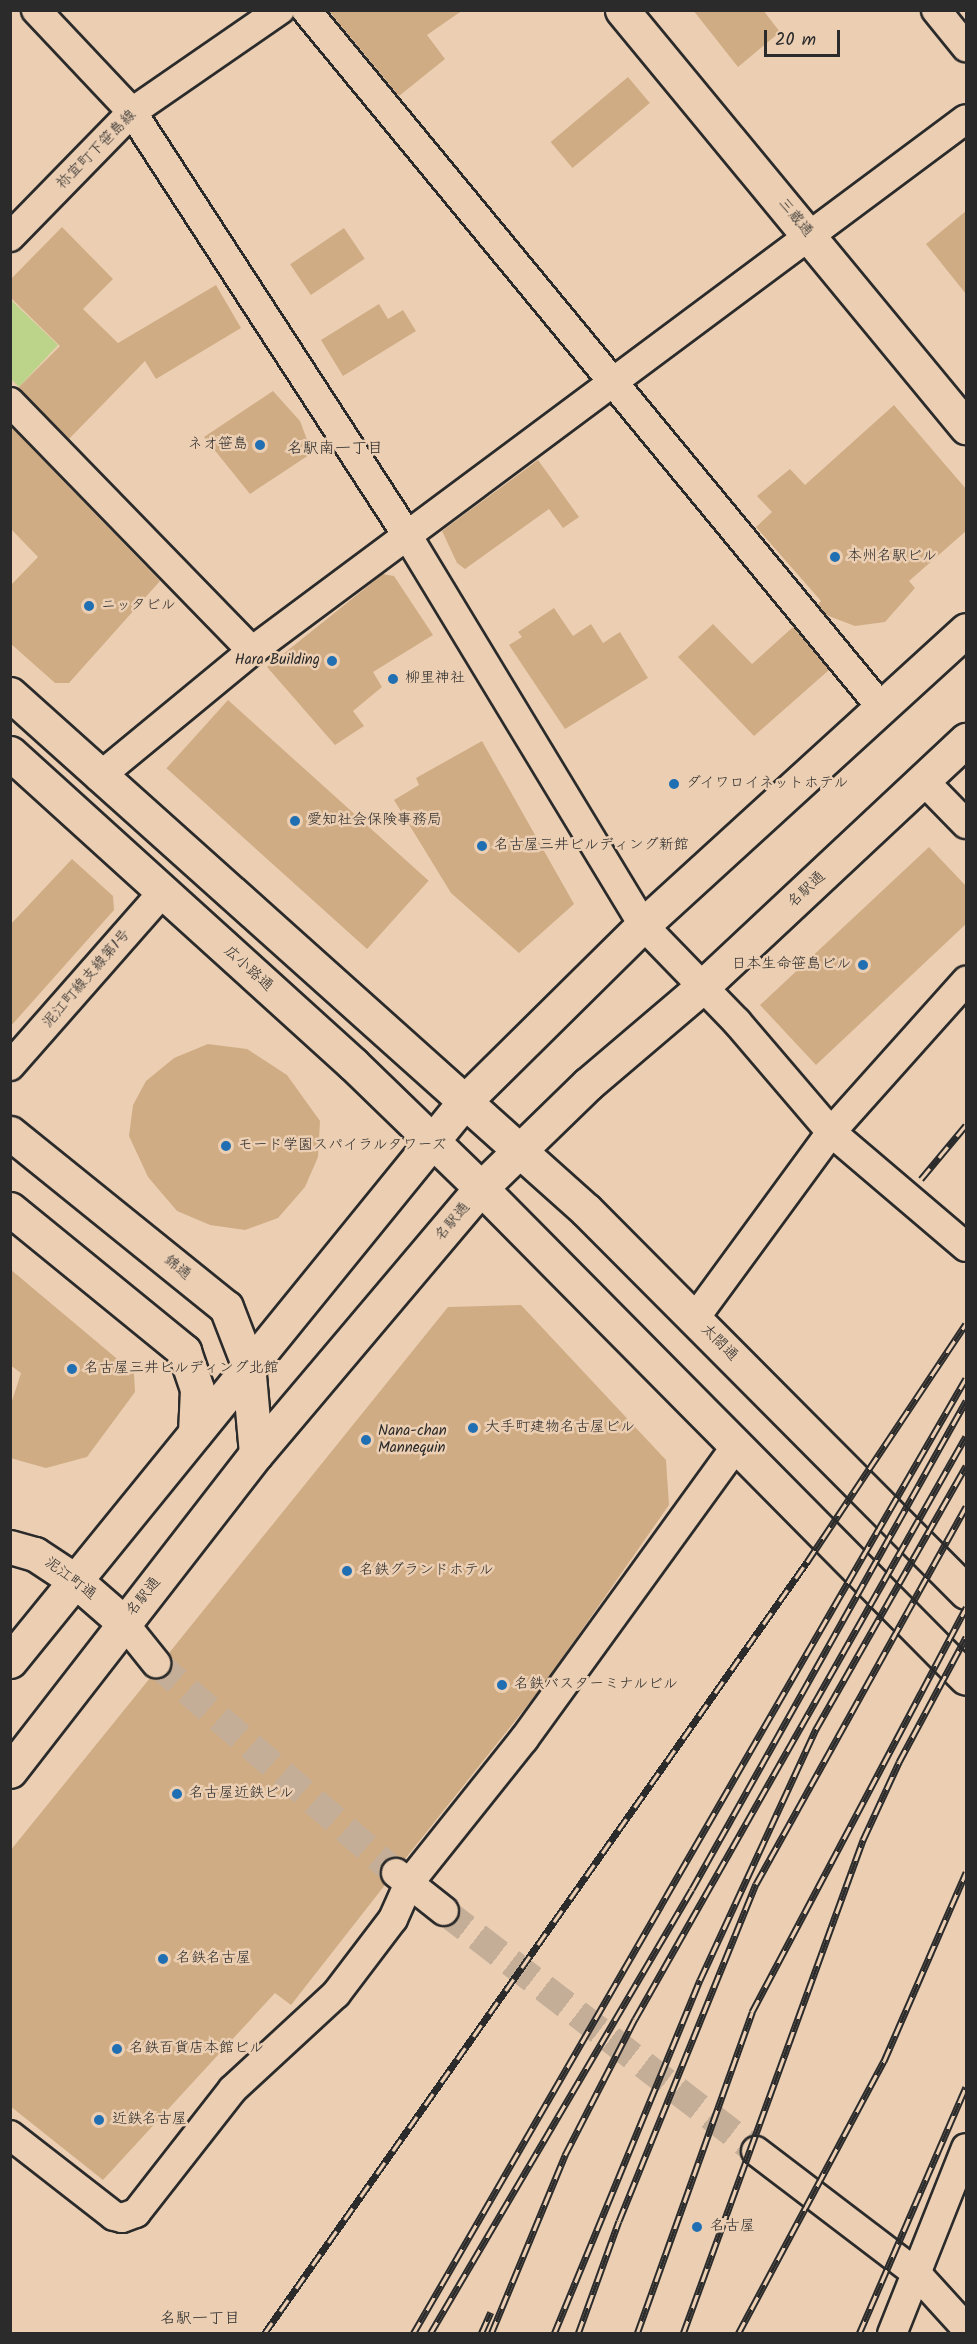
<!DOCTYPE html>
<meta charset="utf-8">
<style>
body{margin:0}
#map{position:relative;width:977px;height:2344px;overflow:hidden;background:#eccfb3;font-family:Kalam,"Klee One",sans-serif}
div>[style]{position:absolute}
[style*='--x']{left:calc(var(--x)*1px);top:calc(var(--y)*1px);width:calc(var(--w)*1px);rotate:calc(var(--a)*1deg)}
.green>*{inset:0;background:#bcd38a}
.building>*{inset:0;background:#cfac84;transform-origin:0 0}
.street-tunnel>*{height:28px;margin-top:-14px;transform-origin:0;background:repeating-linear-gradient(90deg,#c5ae98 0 28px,transparent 0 42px)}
.roads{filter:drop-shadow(2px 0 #2b2b2b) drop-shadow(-2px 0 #2b2b2b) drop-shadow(0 2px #2b2b2b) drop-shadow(0 -2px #2b2b2b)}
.street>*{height:28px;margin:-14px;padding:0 14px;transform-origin:14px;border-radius:14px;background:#eccfb3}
.secondary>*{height:33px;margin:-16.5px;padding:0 16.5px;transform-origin:16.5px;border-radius:16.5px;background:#eccfb3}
.primary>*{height:33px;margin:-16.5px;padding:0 16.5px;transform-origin:16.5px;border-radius:16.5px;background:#eccfb3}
.rail>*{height:7px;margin-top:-3.5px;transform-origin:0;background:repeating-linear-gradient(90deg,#eccfb3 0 14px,#2b2b2b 0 28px);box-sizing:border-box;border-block:2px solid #2b2b2b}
.dots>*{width:16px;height:16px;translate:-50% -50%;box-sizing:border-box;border:3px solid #eccfb3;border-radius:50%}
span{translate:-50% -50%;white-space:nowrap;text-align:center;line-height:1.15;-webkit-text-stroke:5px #eccfb3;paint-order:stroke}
.street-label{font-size:15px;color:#2b2b2b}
.poi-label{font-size:15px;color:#2b2b2b}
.right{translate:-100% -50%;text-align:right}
.left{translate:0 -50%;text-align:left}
.neighbourhood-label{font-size:16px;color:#2b2b2b}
.frame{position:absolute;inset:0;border:12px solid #2b2b2b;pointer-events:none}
.scale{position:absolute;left:764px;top:30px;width:76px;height:27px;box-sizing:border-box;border:3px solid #2b2b2b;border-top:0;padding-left:8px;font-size:18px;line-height:21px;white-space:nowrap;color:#2b2b2b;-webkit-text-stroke:4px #eccfb3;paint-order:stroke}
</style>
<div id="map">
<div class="green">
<div style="clip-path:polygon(10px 299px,58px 345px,19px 387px,11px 379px)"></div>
</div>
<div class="building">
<div style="clip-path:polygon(328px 10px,463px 10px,427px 35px,445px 59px,399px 96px)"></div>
<div style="clip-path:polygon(693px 10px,763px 10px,780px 32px,738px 67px)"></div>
<div style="left:628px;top:77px;width:34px;height:101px;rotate:50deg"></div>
<div style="clip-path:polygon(966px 211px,966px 294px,926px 244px)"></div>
<div style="clip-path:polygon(62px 227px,113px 279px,83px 309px,118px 343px,216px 285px,241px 328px,156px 379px,145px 361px,69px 439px,18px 388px,60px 346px,10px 297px,10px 280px)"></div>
<div style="left:344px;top:228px;width:37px;height:65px;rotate:56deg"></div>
<div style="clip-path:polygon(379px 304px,388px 319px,403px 310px,416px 331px,343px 376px,321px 340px)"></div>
<div style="clip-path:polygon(273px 391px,300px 421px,312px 453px,250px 494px,204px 437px)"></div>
<div style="clip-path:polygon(894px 405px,966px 489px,966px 531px,909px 581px,915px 588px,885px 622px,855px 626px,826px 615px,818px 604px,821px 601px,756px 527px,772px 512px,757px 496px,790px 469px,805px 485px)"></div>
<div style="clip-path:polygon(10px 426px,160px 581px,69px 683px,55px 683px,10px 643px,10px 586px,38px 557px,10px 528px)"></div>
<div style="clip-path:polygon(538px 460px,579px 517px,563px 528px,549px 509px,465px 569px,457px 563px,442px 531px)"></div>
<div style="clip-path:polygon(383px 574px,394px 576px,433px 635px,373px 672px,382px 687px,353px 711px,364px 726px,335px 745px,267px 667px)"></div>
<div style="clip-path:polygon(554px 608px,573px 636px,591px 624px,603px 643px,620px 632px,648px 678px,565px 729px,509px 645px,522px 637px,518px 632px)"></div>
<div style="clip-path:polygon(713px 624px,752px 664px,793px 627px,829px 670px,754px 736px,678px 657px)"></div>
<div style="left:228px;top:700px;width:270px;height:92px;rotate:42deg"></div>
<div style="clip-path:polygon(482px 741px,574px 904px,519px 953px,451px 893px,394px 800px,419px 785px,416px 778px)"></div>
<div style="clip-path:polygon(929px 847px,966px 886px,966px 924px,816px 1065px,760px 1005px)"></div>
<div style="clip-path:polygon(72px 859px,113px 896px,114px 910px,10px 1027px,10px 925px)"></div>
<div style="clip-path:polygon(208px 1044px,247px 1049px,287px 1075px,320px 1121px,318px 1157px,305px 1187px,278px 1218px,245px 1230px,210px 1225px,177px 1211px,148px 1177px,129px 1136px,133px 1105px,146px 1081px,174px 1058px)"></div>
<div style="clip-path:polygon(10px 1269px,134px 1373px,135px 1392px,87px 1457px,46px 1468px,10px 1458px,10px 1407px,21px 1373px,10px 1365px)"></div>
<div style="clip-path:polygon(521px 1305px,666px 1460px,669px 1505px,542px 1687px,405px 1859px,390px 1858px,383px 1863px,380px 1871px,385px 1885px,291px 2005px,275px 1993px,103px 2180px,10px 2106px,10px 1851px,150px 1678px,167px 1675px,172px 1668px,169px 1653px,448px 1307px)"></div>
</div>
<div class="street-tunnel">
<div style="--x:156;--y:1663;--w:319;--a:41.2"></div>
<div style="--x:444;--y:1911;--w:394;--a:37.6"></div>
</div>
<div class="roads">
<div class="street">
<div style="--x:36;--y:10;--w:140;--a:46.7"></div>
<div style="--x:132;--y:112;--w:505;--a:56.97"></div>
<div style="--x:407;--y:535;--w:456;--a:58.8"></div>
<div style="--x:643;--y:925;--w:135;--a:45.9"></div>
<div style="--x:737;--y:1022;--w:145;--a:49.5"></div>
<div style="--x:831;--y:1132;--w:177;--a:40.4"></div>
<div style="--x:306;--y:10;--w:904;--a:50.48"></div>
<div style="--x:936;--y:10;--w:48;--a:51"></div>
<div style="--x:10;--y:237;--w:175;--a:-45.7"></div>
<div style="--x:132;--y:112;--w:180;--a:-34.6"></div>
<div style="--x:10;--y:402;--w:347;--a:45.8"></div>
<div style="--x:99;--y:777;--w:198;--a:-39.5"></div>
<div style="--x:252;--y:651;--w:890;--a:-36.69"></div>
<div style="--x:924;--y:781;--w:60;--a:45.7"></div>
<div style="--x:10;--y:1066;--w:232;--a:-48.7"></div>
<div style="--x:695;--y:1318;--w:230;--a:-53.8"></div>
<div style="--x:831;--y:1132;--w:203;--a:-48.2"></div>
<div style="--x:123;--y:1622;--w:53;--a:51.2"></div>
<div style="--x:396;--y:1873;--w:61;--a:38.4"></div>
<div style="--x:10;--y:2135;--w:132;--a:37.9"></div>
<div style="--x:114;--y:2216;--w:8;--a:14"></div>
<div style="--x:122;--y:2218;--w:15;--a:-20"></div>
<div style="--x:136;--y:2213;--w:157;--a:-52"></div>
<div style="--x:233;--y:2089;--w:140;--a:-42.7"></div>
<div style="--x:336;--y:1994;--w:94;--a:-52.8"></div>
<div style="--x:393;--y:1919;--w:39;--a:-66"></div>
<div style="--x:409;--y:1883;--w:184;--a:-51.4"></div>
<div style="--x:524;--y:1739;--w:362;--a:-54.1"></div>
<div style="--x:756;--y:2151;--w:201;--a:37.3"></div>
<div style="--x:916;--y:2273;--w:74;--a:47.7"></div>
<div style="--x:892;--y:2334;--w:200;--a:-68.3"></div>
</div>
<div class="secondary">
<div style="--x:622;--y:10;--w:541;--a:50.48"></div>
<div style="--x:10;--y:1133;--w:277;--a:38.9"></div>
<div style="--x:226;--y:1307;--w:61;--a:68.9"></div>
<div style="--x:248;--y:1364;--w:90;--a:84.9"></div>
<div style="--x:10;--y:1209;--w:225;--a:39.2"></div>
<div style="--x:184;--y:1351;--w:40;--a:71.1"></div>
<div style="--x:197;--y:1389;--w:44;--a:92.6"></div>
<div style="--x:10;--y:1547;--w:26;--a:16"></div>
<div style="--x:35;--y:1554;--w:49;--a:33.4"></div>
<div style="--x:76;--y:1581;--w:62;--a:41.1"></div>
</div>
<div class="primary">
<div style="--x:10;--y:694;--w:773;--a:41.86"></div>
<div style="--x:586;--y:1210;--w:539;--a:45.15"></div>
<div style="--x:10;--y:753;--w:463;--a:42.2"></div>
<div style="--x:353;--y:1064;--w:178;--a:44.1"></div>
<div style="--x:481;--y:1188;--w:689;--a:45.29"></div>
<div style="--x:10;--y:1661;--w:722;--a:-50.91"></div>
<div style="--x:465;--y:1101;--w:250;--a:-44.7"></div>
<div style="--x:643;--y:925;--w:437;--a:-42.4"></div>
<div style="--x:10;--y:1771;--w:401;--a:-52.2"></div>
<div style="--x:256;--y:1454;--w:348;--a:-49.8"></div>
<div style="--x:481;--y:1188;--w:149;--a:-44.2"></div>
<div style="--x:588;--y:1084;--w:150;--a:-40.4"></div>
<div style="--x:702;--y:987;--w:362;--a:-43.1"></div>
</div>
</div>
<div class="rail">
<div style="--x:921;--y:1179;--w:70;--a:-50.2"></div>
<div style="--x:264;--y:2334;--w:944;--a:-54.88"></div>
<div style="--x:807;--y:1562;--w:286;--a:-56.3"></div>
<div style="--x:413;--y:2334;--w:1104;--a:-59.95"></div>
<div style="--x:430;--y:2334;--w:516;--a:-59.51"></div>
<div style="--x:692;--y:1889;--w:560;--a:-60.69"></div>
<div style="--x:481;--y:2334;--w:24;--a:-66"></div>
<div style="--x:491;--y:2334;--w:194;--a:-67.5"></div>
<div style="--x:565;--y:2155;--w:153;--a:-62.8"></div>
<div style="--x:635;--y:2019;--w:670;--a:-60.41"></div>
<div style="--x:554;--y:2334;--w:383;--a:-67.6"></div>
<div style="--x:700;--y:1980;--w:277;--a:-65.2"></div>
<div style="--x:816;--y:1729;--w:303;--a:-60.3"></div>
<div style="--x:578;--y:2334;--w:120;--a:-70.1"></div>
<div style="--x:619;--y:2221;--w:364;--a:-67.9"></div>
<div style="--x:756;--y:1884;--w:432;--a:-60.9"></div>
<div style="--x:637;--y:2334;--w:342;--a:-70.3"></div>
<div style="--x:752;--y:2012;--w:458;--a:-62.1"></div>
<div style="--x:683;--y:2334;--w:526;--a:-69.98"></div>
<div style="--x:863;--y:1840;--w:86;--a:-65.2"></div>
<div style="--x:899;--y:1762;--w:142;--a:-61.8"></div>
<div style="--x:738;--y:2334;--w:310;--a:-61.9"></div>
<div style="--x:884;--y:2061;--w:206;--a:-66.5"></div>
<div style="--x:859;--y:2334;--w:269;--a:-66.6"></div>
</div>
<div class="dots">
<div style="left:260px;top:445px;background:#1f6fb2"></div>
<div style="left:835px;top:557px;background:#1f6fb2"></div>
<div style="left:89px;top:606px;background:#1f6fb2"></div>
<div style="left:332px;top:661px;background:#1f6fb2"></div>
<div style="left:393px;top:679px;background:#1f6fb2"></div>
<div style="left:674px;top:784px;background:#1f6fb2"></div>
<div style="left:295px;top:821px;background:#1f6fb2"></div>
<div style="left:482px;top:846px;background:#1f6fb2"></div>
<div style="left:863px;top:965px;background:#1f6fb2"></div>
<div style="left:226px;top:1146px;background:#1f6fb2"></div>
<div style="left:72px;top:1369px;background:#1f6fb2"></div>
<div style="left:473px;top:1428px;background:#1f6fb2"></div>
<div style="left:366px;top:1440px;background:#1f6fb2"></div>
<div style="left:347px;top:1571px;background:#1f6fb2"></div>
<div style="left:502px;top:1685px;background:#1f6fb2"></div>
<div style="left:177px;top:1794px;background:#1f6fb2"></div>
<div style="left:163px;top:1959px;background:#1f6fb2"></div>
<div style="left:117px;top:2049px;background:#1f6fb2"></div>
<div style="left:99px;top:2120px;background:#1f6fb2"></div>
<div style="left:697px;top:2227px;background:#1f6fb2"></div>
</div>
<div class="street-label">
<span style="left:97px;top:150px;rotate:-45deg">祢宜町下笹島線</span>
<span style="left:795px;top:218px;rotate:50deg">三蔵通</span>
<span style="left:807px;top:890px;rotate:-43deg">名駅通</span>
<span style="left:248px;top:969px;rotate:42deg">広小路通</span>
<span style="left:87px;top:979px;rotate:-49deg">泥江町線支線第1号</span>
<span style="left:453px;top:1222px;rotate:-50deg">名駅通</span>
<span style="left:177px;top:1268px;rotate:39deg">錦通</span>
<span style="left:719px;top:1343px;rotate:45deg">太閤通</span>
<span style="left:70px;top:1579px;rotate:37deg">泥江町通</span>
<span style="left:144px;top:1597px;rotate:-51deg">名駅通</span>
</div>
<div class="poi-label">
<span class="right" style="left:248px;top:445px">ネオ笹島</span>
<span class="left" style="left:847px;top:557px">本州名駅ビル</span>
<span class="left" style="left:101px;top:606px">ニッタビル</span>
<span class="right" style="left:320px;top:661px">Hara Building</span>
<span class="left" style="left:405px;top:679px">柳里神社</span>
<span class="left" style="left:686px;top:784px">ダイワロイネットホテル</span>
<span class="left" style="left:307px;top:821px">愛知社会保険事務局</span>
<span class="left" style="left:494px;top:846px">名古屋三井ビルディング新館</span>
<span class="right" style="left:851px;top:965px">日本生命笹島ビル</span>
<span class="left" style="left:238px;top:1146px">モード学園スパイラルタワーズ</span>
<span class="left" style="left:84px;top:1369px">名古屋三井ビルディング北館</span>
<span class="left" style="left:485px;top:1428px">大手町建物名古屋ビル</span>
<span class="left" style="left:378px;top:1440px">Nana-chan<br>Mannequin</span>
<span class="left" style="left:359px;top:1571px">名鉄グランドホテル</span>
<span class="left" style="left:514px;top:1685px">名鉄バスターミナルビル</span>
<span class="left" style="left:189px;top:1794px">名古屋近鉄ビル</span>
<span class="left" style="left:176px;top:1959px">名鉄名古屋</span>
<span class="left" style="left:129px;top:2049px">名鉄百貨店本館ビル</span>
<span class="left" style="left:112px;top:2120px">近鉄名古屋</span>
<span class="left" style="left:710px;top:2227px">名古屋</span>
</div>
<div class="neighbourhood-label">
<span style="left:335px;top:449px">名駅南一丁目</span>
<span style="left:200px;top:2319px">名駅一丁目</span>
</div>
<div class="frame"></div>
<div class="scale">20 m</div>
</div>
